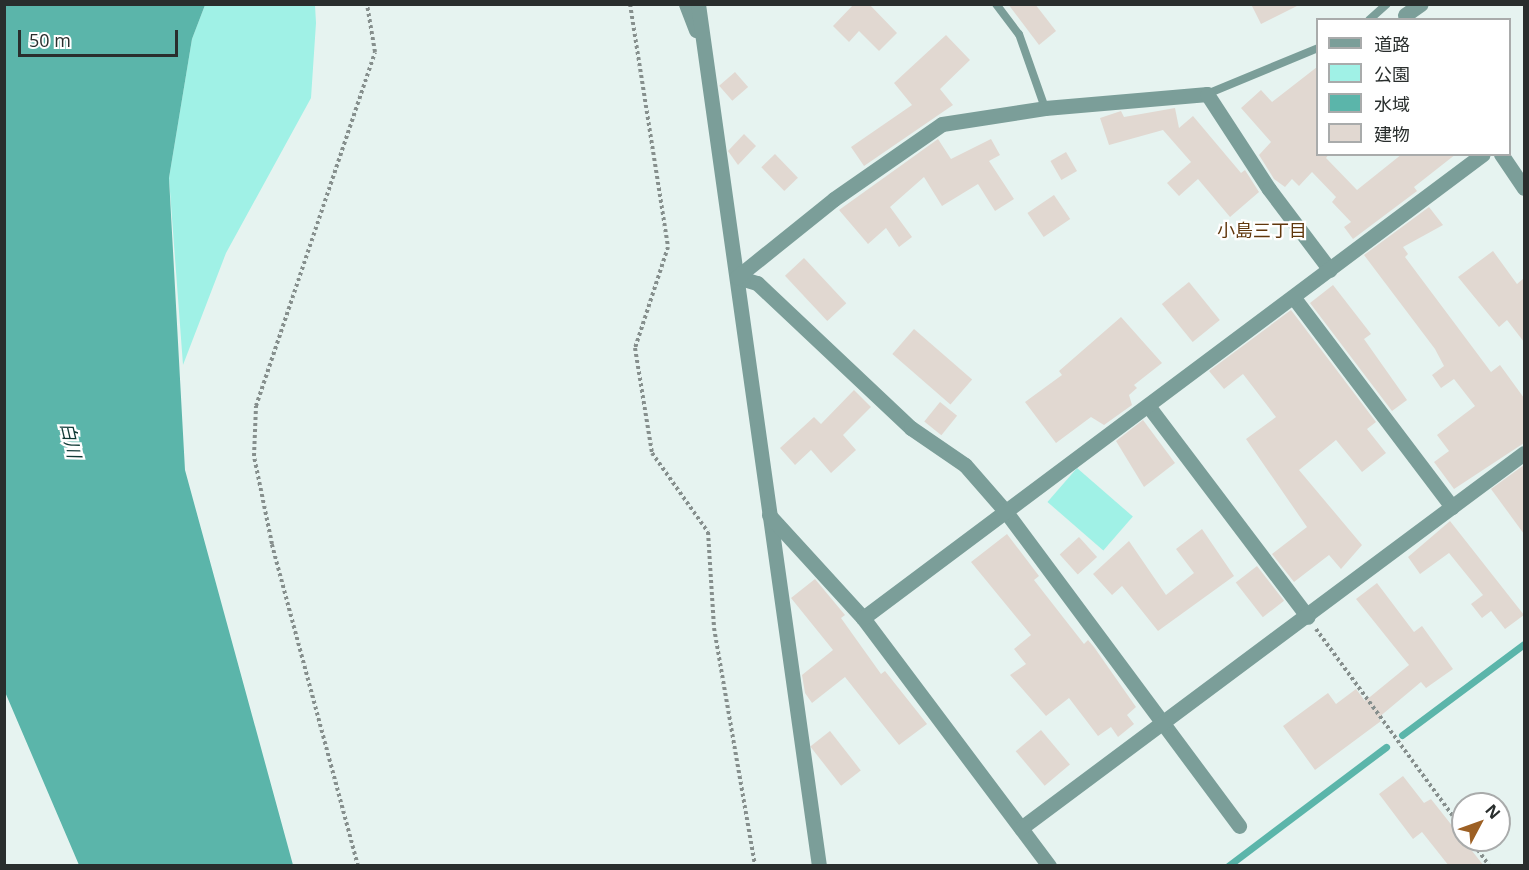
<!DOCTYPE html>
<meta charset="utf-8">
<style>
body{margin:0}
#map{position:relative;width:1529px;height:870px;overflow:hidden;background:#e6f3f0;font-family:"Open Sans","Noto Sans JP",sans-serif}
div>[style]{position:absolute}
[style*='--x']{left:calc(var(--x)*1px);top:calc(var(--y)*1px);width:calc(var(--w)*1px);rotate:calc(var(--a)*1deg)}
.green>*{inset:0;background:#a0f1e6;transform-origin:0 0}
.water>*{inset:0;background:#5bb5aa}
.stream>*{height:7px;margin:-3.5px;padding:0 3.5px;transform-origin:3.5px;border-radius:3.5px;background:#5bb5aa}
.building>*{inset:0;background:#e1d8d1;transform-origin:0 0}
.path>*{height:4px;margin-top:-2px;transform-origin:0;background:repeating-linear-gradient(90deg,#868f8d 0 3px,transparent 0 6px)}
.lane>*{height:8px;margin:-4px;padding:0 4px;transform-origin:4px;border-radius:4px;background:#7b9e99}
.street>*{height:15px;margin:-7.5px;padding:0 7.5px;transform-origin:7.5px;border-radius:7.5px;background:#7b9e99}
span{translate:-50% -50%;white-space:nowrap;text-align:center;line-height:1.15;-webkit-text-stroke:4.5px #fff;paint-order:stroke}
.neighbourhood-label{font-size:18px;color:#60370c}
.water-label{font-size:18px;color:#103a36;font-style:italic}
.frame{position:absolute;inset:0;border:6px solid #292e2d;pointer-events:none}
.legend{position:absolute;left:1316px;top:18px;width:195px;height:138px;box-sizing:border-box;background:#fff;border:2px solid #a9abab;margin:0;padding:8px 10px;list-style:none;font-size:18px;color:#292e2d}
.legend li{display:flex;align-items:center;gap:12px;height:30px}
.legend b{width:30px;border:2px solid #a9abab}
.north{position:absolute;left:1451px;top:792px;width:60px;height:60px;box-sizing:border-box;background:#fff;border:2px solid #a9abab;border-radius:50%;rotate:49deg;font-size:16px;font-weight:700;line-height:24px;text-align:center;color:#292e2d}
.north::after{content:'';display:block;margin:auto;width:21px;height:27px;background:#9d6024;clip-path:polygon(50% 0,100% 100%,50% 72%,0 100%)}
.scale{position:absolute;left:18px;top:30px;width:160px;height:27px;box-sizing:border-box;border:3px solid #292e2d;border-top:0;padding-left:8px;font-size:18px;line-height:21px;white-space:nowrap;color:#292e2d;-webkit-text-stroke:4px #fff;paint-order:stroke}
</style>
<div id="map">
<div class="green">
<div style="clip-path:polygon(205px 5px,315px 5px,316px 23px,311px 98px,226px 253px,183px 365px,169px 178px,192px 39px)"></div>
<div style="left:1077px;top:468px;width:74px;height:45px;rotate:41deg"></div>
</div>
<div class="water">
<div style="clip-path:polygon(5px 4px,205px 5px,192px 39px,169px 178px,185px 470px,293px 865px,79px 865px,5px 692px)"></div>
</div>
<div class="stream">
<div style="--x:1402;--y:735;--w:152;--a:-36.7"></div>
<div style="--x:1228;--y:866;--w:198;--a:-37"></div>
</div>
<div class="building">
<div style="clip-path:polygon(854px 4px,869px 4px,897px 33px,879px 51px,859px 31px,849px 42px,833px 26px)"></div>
<div style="clip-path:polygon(1008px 4px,1035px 4px,1056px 31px,1039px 45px)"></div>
<div style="clip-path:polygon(1251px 4px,1301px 4px,1261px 24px)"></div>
<div style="clip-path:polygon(946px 35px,970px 60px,940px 89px,953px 105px,864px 166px,851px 147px,912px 105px,894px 83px)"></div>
<div style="clip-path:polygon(1317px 67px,1317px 154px,1329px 154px,1326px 158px,1357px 190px,1402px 154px,1456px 154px,1414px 187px,1417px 191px,1353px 239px,1344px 227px,1351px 222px,1332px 202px,1336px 197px,1312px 172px,1299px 186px,1292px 179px,1285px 187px,1274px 179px,1259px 155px,1271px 142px,1241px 108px,1261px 90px,1272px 102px)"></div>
<div style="left:735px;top:72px;width:20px;height:21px;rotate:49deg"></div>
<div style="clip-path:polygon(1175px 108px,1179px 128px,1193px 116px,1241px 173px,1245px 170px,1259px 192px,1230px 217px,1198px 179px,1179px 196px,1167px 183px,1191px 162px,1163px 130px,1109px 145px,1100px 118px,1121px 111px,1124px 117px)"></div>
<div style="clip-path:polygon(744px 134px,756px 146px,738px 165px,728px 151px)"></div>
<div style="clip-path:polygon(938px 139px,951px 159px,991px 139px,1000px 155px,989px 161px,1014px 199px,995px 211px,978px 184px,942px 206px,924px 177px,890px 207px,912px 237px,899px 247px,886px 228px,868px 244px,839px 210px)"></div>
<div style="left:1066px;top:152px;width:22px;height:18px;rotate:60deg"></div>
<div style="left:775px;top:154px;width:33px;height:19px;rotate:46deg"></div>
<div style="left:1054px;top:195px;width:29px;height:32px;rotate:56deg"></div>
<div style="clip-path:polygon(1429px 207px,1443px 225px,1403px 247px,1408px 254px,1405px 257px,1491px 372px,1500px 365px,1524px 398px,1524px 443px,1454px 489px,1434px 462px,1449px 451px,1437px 435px,1475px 406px,1454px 379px,1441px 388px,1432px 375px,1444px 366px,1435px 349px,1364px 255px)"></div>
<div style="clip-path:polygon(1493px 251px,1517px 284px,1524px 278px,1524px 342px,1507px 320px,1499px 327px,1458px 277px)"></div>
<div style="left:804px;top:258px;width:62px;height:26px;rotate:47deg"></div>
<div style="left:1189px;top:282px;width:49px;height:35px;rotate:51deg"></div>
<div style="clip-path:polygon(1333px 285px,1371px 334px,1364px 339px,1407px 400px,1392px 411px,1310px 303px)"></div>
<div style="clip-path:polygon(1291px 310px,1376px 422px,1367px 429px,1386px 453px,1362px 472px,1336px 440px,1299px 470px,1362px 545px,1341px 569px,1329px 555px,1294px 582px,1272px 554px,1307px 527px,1246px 439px,1276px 417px,1243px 374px,1224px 389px,1209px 371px)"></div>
<div style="clip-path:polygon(1121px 317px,1162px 363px,1134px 385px,1137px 388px,1129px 395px,1132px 405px,1104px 425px,1091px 417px,1056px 443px,1025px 402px,1062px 375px,1059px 371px)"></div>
<div style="left:914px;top:329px;width:77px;height:33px;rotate:41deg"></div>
<div style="clip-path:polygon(854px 390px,871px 407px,843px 435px,856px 450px,831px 473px,811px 450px,795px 465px,780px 448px,814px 417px,821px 424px)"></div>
<div style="left:940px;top:402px;width:22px;height:25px;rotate:39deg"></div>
<div style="clip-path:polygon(1143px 420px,1175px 463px,1144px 487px,1116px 441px)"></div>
<div style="clip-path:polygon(1524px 465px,1524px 534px,1491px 489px)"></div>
<div style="clip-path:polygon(1450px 521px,1524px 615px,1505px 629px,1491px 611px,1482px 618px,1471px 604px,1483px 595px,1449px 553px,1420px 574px,1408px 557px)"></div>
<div style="clip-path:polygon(1202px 529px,1234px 576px,1158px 631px,1122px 586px,1112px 595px,1093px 574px,1129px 541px,1166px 595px,1194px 573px,1176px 549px)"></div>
<div style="clip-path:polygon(1007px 534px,1039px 576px,1034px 580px,1084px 644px,1088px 640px,1094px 647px,1136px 707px,1127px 715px,1134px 724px,1118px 737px,1111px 727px,1098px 736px,1069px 698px,1046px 716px,1010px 675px,1026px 664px,1014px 649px,1031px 635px,971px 562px)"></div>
<div style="left:1079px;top:537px;width:27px;height:26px;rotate:48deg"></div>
<div style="left:1257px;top:566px;width:44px;height:27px;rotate:52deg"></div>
<div style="clip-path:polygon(815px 579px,845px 615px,841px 618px,881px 674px,885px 671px,927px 724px,899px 745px,845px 677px,812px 703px,805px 693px,802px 675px,833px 650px,791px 598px)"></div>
<div style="clip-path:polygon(1377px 583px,1414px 632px,1422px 626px,1453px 669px,1426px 688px,1421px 682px,1378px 718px,1381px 721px,1315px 770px,1283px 726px,1328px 693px,1336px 704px,1356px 689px,1365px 701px,1409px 665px,1356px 599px)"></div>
<div style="left:1041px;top:730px;width:45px;height:33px;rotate:50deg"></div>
<div style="left:830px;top:731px;width:50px;height:25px;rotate:52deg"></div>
<div style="clip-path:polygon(1403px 776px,1424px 803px,1431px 799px,1484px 866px,1449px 866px,1422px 832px,1413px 839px,1379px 794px)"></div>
</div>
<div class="path">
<div style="--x:630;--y:4;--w:246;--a:81.1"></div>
<div style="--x:668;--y:247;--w:106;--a:108.1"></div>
<div style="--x:635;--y:348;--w:106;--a:80.8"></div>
<div style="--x:652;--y:453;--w:97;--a:54.7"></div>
<div style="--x:708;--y:532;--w:96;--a:86.4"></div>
<div style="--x:714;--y:628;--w:242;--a:80.2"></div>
<div style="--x:1316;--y:629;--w:249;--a:53.8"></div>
<div style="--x:1471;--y:840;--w:32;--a:55"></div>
<div style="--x:358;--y:866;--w:333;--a:-105"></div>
<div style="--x:272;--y:544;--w:90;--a:-101.6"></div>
<div style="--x:254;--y:456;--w:50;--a:-87.7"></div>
<div style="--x:256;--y:406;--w:373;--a:-71.4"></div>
<div style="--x:375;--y:52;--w:49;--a:-99.5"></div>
</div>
<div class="lane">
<div style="--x:996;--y:4;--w:38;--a:53"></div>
<div style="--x:1019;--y:34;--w:78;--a:70.6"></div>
<div style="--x:1369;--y:20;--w:24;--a:-42"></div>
<div style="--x:1207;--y:94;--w:120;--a:-22.5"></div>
</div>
<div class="street">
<div style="--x:686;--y:4;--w:28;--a:69"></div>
<div style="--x:698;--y:4;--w:870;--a:82.01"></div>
<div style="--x:1405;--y:15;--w:19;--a:-35"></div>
<div style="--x:1501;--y:154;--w:41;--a:55.9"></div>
<div style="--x:737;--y:277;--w:21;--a:17"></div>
<div style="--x:757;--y:283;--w:212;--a:43.3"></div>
<div style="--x:911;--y:428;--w:65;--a:34.4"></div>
<div style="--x:965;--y:465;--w:62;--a:48.9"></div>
<div style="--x:1006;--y:512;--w:391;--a:53.4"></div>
<div style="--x:737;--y:277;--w:124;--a:-38.8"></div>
<div style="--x:834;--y:199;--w:131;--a:-34.8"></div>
<div style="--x:942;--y:124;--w:104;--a:-8.8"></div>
<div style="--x:1045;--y:108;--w:163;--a:-4.9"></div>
<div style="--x:1207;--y:94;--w:113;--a:56.9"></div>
<div style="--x:1269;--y:189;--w:101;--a:53"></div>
<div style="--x:1294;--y:298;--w:262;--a:52.9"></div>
<div style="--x:1149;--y:407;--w:263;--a:52.9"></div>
<div style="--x:769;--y:515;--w:139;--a:47.6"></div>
<div style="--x:863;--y:618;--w:310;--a:53.1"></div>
<div style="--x:863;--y:618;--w:774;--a:-36.81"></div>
<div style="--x:1021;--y:828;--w:627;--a:-36.71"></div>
</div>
<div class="neighbourhood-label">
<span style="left:1262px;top:230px">小島三丁目</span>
</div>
<div class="water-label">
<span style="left:71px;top:440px;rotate:77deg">白川</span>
</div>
<div class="frame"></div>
<ul class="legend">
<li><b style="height:8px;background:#7b9e99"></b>道路</li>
<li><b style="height:16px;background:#a0f1e6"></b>公園</li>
<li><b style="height:16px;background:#5bb5aa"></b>水域</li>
<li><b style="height:16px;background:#e1d8d1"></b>建物</li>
</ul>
<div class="north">N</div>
<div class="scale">50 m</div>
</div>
